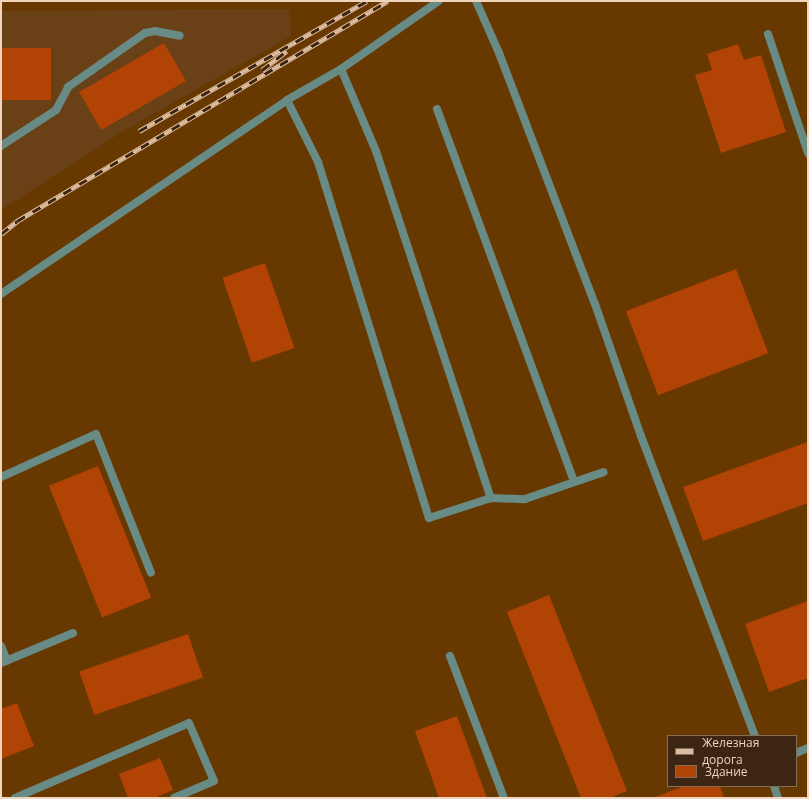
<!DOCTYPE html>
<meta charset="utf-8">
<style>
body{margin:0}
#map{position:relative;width:809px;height:799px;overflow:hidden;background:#673800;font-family:"Open Sans",sans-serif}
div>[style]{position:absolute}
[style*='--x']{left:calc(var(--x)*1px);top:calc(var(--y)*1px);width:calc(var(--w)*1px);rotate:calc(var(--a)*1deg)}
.built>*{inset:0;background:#6a4116}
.building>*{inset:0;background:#b14304;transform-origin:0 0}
.service>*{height:8px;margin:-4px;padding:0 4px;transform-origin:4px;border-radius:4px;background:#688b85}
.rail>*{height:4.5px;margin-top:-2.25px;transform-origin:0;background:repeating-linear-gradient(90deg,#3c2613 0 9px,#dcbda0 0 18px);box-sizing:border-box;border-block:1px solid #dcbda0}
span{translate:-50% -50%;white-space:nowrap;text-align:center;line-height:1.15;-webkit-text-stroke:3px #3c2613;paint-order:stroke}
.frame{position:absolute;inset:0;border:2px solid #f0d4bb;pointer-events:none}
.legend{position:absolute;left:667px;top:735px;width:130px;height:52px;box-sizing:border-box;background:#3c2613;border:1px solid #846c56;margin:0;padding:5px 7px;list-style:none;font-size:12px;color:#f0d4bb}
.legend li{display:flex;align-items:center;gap:8px;height:20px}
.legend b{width:20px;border:1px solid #846c56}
</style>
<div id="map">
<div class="built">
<div style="clip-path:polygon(289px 9px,291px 36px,130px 127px,1px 210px,1px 11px)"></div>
</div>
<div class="building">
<div style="left:164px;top:43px;width:44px;height:98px;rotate:60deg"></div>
<div style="clip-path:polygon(738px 44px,744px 60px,761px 55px,786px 132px,721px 153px,695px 75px,712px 70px,707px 54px)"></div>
<div style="left:1px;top:48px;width:50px;height:52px"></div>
<div style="left:265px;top:263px;width:90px;height:45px;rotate:71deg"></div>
<div style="left:736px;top:269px;width:90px;height:118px;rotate:69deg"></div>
<div style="clip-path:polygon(808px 442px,808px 503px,703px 541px,683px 487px)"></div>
<div style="left:98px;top:466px;width:142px;height:53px;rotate:68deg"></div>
<div style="clip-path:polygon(549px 595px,627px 791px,609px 798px,581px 798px,507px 612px)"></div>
<div style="clip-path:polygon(808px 601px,808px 678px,769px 692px,745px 624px)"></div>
<div style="left:188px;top:634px;width:46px;height:115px;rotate:71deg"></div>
<div style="clip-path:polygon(17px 703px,34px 746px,1px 759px,1px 709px)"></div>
<div style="clip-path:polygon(457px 716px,487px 798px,439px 798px,415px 731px)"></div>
<div style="clip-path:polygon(160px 758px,173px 790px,154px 798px,128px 798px,119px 774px)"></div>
<div style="clip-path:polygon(684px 786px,720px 786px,724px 798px,653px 798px)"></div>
</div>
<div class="service">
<div style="--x:476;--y:1;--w:57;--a:66.1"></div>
<div style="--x:499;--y:53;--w:269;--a:69.1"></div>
<div style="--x:595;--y:304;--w:140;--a:70.8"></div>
<div style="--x:641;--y:436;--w:321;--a:69.2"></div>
<div style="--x:768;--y:34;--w:126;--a:71.4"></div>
<div style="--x:341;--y:69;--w:89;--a:66.9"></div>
<div style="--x:376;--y:151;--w:366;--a:71.7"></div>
<div style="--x:287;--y:100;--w:69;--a:63.4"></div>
<div style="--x:318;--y:162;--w:373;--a:72.7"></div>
<div style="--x:429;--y:518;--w:65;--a:-17.9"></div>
<div style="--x:491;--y:498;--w:34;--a:2"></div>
<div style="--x:525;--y:499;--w:83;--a:-18.9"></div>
<div style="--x:437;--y:109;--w:397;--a:69.8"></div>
<div style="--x:1;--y:146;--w:66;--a:-33.2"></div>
<div style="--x:56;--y:110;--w:26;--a:-62"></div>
<div style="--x:68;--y:87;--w:94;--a:-35"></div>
<div style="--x:145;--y:33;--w:10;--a:-11"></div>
<div style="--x:155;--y:31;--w:25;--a:11"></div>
<div style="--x:1;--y:294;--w:346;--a:-34.1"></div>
<div style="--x:287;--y:100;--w:62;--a:-29.9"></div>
<div style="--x:341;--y:69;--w:119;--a:-34.8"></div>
<div style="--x:1;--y:477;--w:104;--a:-24.4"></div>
<div style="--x:96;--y:434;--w:149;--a:68.4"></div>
<div style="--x:1;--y:646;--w:16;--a:68"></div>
<div style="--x:450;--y:656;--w:152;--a:69.2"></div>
<div style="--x:1;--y:663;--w:78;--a:-22.6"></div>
<div style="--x:796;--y:753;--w:13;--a:-23"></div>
<div style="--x:774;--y:786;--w:13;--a:72"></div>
<div style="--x:15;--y:798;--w:189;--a:-23.3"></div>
<div style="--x:189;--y:723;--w:63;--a:66.7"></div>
<div style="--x:214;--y:781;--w:43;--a:157"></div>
</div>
<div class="rail">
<div style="--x:262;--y:70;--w:31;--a:-38"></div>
<div style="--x:139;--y:131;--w:262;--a:-29.7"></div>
<div style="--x:1;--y:234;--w:21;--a:-39"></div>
<div style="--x:17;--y:221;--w:431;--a:-30.7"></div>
</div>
<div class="frame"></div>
<ul class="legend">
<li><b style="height:5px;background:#dcbda0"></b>Железная дорога</li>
<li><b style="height:11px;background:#b14304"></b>Здание</li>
</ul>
</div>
